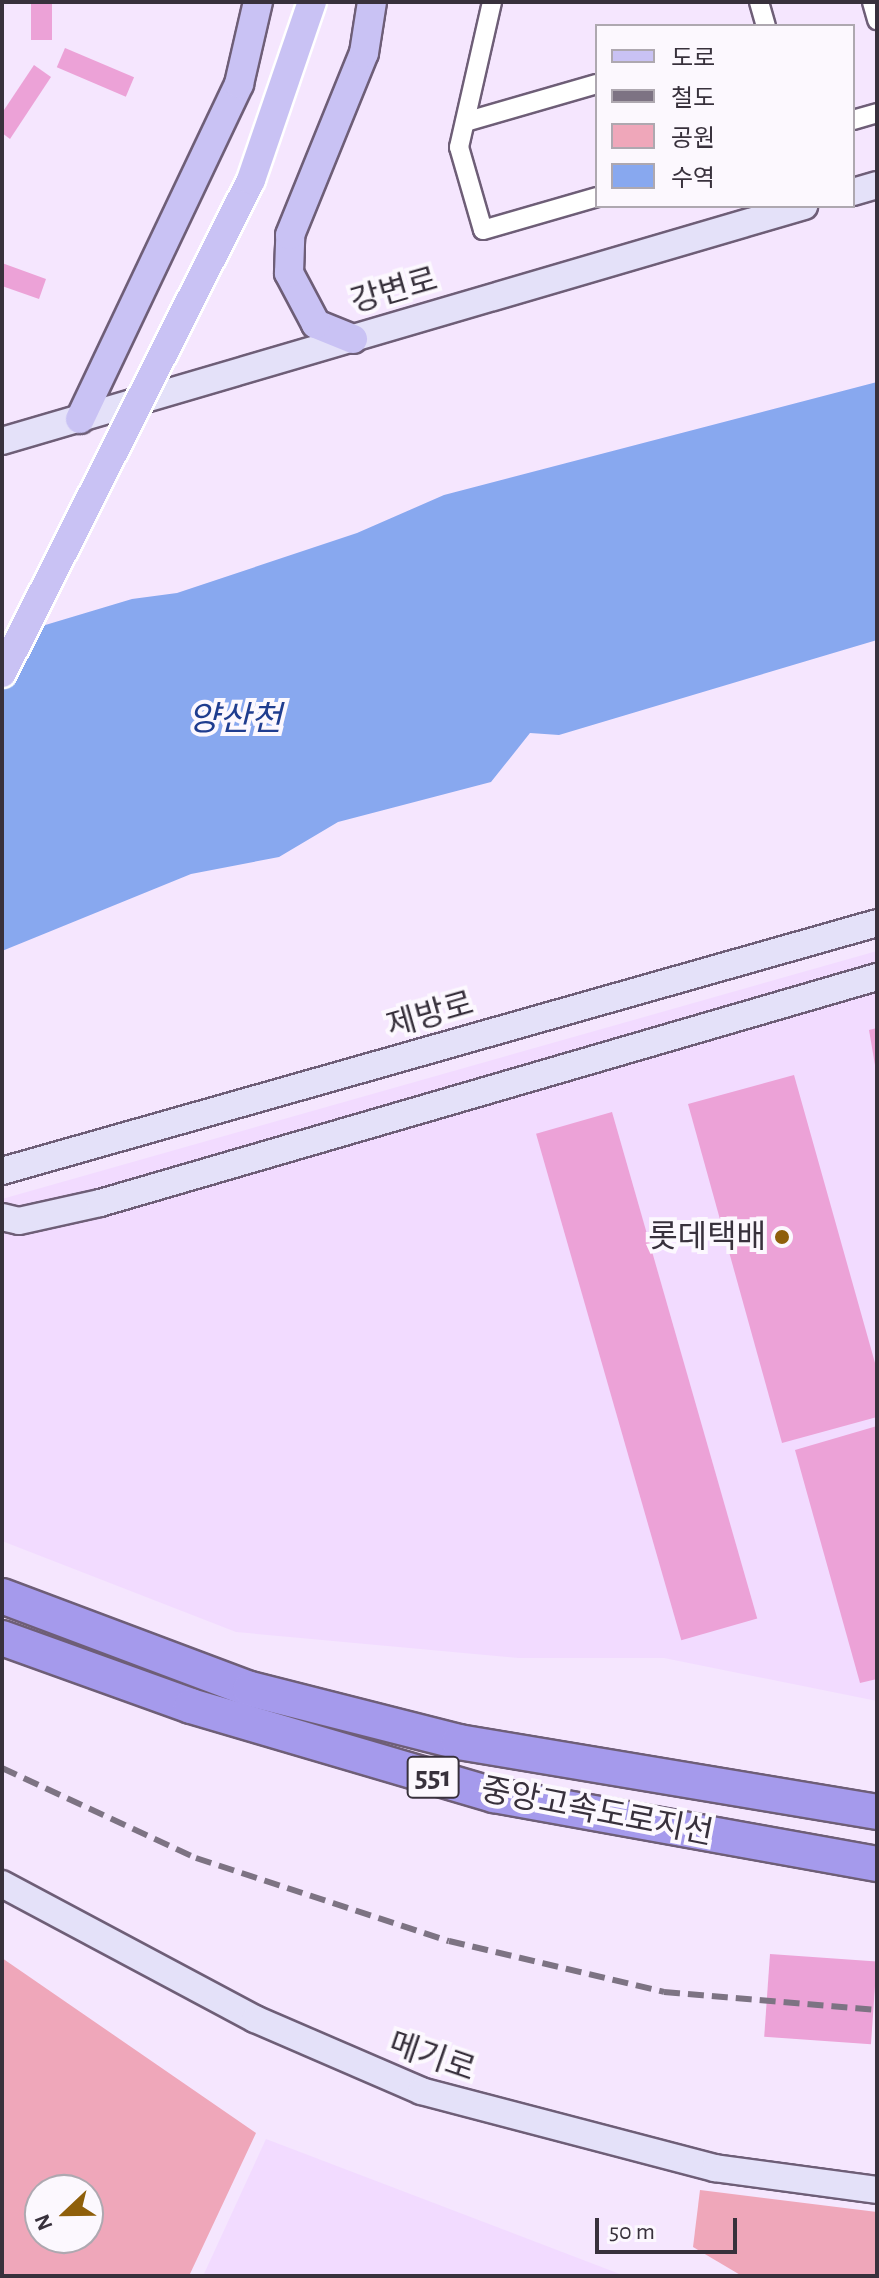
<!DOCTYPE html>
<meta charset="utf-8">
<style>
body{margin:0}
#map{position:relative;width:879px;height:2278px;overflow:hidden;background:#f5e6fe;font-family:"Alegreya Sans","Noto Sans KR",sans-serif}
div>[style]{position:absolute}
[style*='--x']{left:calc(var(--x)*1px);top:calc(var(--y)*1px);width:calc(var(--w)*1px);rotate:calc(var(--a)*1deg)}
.built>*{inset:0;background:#f2dbff}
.green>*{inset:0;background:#efa7ba}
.water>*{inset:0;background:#88a8ef}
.building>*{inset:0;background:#eca2d7;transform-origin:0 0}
.roads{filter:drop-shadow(2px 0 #6e5e77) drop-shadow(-2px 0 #6e5e77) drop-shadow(0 2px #6e5e77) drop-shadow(0 -2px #6e5e77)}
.street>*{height:18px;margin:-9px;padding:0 9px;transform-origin:9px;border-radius:9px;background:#fff}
.secondary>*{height:26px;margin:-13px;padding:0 13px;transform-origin:13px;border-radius:13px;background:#e4e1f9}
.primary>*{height:28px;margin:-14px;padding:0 14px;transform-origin:14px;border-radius:14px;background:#c9c2f4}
.highway>*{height:34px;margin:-17px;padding:0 17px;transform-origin:17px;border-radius:17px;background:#a59aec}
.rail>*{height:6px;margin-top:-3px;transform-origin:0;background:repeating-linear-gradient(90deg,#7d7383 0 16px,transparent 0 24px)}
.bridges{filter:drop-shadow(2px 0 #fff) drop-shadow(-2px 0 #fff) drop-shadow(0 2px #fff) drop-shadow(0 -2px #fff)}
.primary-bridge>*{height:28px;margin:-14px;padding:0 14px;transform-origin:14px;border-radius:14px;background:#c9c2f4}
.dots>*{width:22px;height:22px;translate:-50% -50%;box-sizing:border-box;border:4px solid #fcf8fe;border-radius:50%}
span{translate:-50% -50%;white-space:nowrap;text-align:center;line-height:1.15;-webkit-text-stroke:8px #fcf8fe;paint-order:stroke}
.shield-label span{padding:2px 6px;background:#fcf8fe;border:2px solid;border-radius:6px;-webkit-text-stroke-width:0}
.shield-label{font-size:30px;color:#38313c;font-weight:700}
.street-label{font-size:32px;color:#38313c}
.poi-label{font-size:32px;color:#38313c}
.right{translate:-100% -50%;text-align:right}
.water-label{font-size:34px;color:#1f3d8f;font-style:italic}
.frame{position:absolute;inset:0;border:4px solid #38313c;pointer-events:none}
.legend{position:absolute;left:595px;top:24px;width:260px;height:184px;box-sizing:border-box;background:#fcf8fe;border:2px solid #aea8b0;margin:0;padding:10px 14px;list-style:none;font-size:24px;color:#38313c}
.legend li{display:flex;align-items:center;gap:16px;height:40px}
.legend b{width:40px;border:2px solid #aea8b0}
.north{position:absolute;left:24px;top:2174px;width:80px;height:80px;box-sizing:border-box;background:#fcf8fe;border:2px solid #aea8b0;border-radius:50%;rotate:248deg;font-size:22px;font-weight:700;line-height:32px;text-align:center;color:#38313c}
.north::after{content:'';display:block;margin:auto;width:28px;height:36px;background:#8f5f0b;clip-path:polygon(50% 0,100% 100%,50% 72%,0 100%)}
.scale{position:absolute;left:595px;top:2218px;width:142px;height:36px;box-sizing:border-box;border:4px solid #38313c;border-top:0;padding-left:10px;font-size:24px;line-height:28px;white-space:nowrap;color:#38313c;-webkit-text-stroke:6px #fcf8fe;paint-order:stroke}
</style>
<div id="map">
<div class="built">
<div style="clip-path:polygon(877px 951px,877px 1701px,664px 1658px,518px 1658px,236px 1632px,2px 1541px,2px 1199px)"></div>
<div style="clip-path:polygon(266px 2139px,625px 2276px,203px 2276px)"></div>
</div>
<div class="green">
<div style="clip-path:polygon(evenodd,2px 1958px,256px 2133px,189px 2276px,2px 2276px,2px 1958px,40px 2190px,88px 2190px,88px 2238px,40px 2238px,40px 2190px)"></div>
<div style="clip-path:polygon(700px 2190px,877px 2212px,877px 2276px,742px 2276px,693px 2247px)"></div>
</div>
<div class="water">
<div style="clip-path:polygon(877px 382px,877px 640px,559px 735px,530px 733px,491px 782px,338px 822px,279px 857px,191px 874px,2px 951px,2px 638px,132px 599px,177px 593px,357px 533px,444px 495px)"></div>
</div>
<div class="building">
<div style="left:31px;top:2px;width:21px;height:38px"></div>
<div style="left:65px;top:48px;width:75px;height:21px;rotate:23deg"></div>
<div style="clip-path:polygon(34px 65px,51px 77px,10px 139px,2px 133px,2px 113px)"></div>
<div style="clip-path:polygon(2px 263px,46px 279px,39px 299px,2px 286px)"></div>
<div style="clip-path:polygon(877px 1028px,877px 1071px,876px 1071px,869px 1030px)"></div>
<div style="clip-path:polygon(794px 1075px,877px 1370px,877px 1417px,782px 1443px,688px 1104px)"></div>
<div style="left:612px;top:1112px;width:527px;height:79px;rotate:74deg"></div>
<div style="clip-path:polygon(877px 1426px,877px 1679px,860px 1683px,795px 1450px)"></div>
<div style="left:770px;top:1954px;width:107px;height:83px;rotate:4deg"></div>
</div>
<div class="roads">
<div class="street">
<div style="--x:492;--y:2;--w:149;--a:102.8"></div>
<div style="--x:459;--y:147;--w:86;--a:73.9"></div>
<div style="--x:483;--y:230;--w:119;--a:-16.1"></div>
<div style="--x:759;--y:2;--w:25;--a:74"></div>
<div style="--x:872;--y:2;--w:19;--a:74"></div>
<div style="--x:853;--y:120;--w:25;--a:-16"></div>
<div style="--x:465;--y:122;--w:137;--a:-16.1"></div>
</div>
<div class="secondary">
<div style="--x:853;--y:192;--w:25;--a:-16"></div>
<div style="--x:2;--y:441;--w:836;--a:-16.33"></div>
<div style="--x:2;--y:1171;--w:909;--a:-15.82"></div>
<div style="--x:2;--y:1217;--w:17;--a:13"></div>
<div style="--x:19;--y:1221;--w:83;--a:-12.5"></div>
<div style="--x:100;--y:1203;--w:809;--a:-16.22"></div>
<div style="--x:2;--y:1884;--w:287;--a:28.1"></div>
<div style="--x:255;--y:2019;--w:181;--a:23.4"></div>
<div style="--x:421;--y:2091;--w:304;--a:14.7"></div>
<div style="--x:715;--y:2168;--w:163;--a:7.7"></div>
</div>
<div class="primary">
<div style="--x:353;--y:339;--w:40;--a:-158"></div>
<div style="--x:316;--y:324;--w:58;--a:-117.9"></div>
<div style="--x:289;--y:273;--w:38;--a:-88"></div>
<div style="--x:290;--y:235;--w:196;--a:-67.9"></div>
<div style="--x:364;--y:53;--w:52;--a:-81.1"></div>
<div style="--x:80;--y:419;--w:371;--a:-64.6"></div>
<div style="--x:239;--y:84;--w:84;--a:-77"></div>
</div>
<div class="highway">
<div style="--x:2;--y:1596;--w:265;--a:20.6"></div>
<div style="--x:250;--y:1689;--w:216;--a:14.2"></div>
<div style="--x:459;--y:1742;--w:424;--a:9.5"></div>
<div style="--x:2;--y:1638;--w:201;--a:19.8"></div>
<div style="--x:191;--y:1706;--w:316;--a:16.4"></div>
<div style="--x:494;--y:1795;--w:389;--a:10.2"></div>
</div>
</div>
<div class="rail">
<div style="--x:2;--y:1768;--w:214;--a:24.9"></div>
<div style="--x:196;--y:1858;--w:266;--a:18.2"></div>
<div style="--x:449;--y:1941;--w:221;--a:13.3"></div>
<div style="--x:664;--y:1992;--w:214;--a:4.8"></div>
</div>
<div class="bridges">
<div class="primary-bridge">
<div style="--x:2;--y:673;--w:552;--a:-63.2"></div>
<div style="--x:251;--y:180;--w:188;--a:-71.1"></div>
</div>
</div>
<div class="dots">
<div style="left:782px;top:1237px;background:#8f5f0b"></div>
</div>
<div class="shield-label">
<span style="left:433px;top:1777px">551</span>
</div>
<div class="street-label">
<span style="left:394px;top:291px;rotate:-16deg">강변로</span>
<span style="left:430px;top:1015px;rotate:-16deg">제방로</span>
<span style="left:597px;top:1812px;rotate:11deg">중앙고속도로지선</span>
<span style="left:432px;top:2057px;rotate:19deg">메기로</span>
</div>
<div class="poi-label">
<span class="right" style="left:766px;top:1237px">롯데택배</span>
</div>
<div class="water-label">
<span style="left:235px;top:721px">양산천</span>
</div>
<div class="frame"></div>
<ul class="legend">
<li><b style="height:10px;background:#c9c2f4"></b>도로</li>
<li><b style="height:10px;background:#7d7383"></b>철도</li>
<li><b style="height:22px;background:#efa7ba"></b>공원</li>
<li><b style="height:22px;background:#88a8ef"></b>수역</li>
</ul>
<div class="north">N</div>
<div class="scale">50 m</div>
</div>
